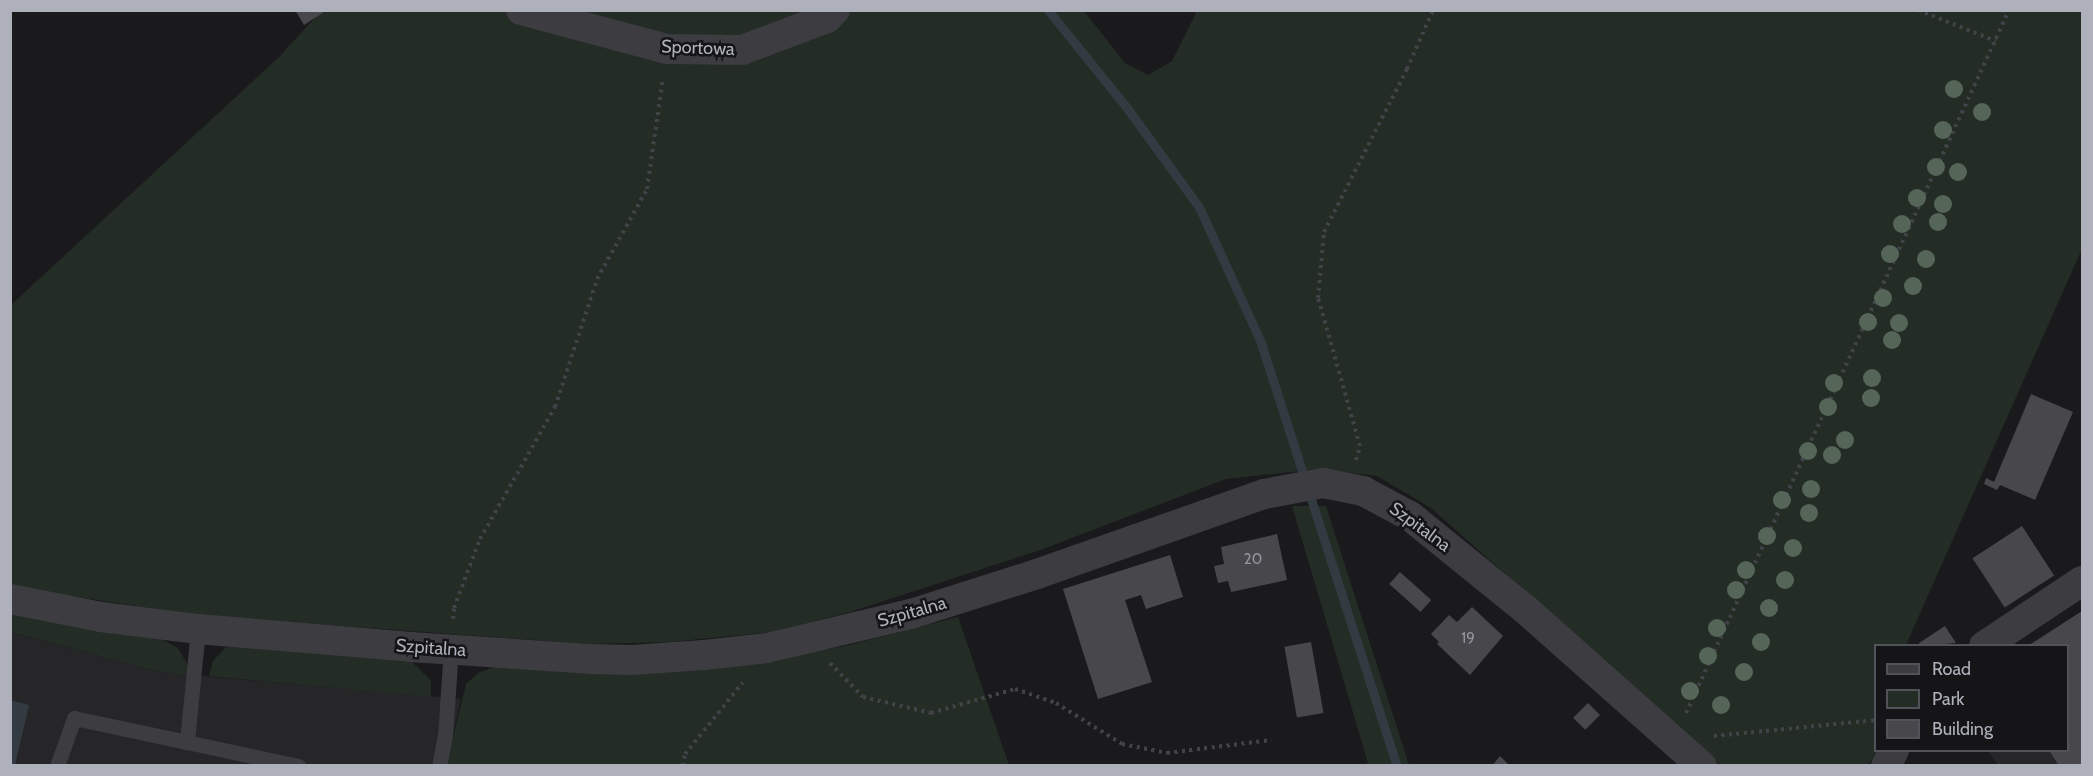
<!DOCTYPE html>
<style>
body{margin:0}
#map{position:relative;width:2093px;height:776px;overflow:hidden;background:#1a1a1c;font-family:Cabin,sans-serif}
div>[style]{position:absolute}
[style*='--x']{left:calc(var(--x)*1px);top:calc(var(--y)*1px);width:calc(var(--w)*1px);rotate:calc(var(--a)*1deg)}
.built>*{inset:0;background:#262629}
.green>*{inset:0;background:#242c26}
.water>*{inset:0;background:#333b42}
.stream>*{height:9px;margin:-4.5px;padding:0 4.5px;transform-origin:4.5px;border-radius:4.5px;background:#333b42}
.building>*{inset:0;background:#48474c;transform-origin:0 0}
.path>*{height:4px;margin-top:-2px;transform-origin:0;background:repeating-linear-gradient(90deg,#424348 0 3px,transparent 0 7.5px)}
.lane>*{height:15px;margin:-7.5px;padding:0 7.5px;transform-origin:7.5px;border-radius:7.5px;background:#3c3c41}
.street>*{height:30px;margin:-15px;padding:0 15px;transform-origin:15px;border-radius:15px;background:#3c3c41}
.trees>*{width:18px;height:18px;margin:-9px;border-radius:50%;background:#556658}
span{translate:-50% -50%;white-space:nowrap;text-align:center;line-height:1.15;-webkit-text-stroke:5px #151517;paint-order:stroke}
.number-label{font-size:15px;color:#94969f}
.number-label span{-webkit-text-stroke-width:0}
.street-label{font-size:18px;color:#aeb1bb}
.frame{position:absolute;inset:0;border:12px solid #aeb1bb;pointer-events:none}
.legend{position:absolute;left:1874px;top:644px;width:195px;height:108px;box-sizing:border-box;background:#151517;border:2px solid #525359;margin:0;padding:8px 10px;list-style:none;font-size:18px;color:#aeb1bb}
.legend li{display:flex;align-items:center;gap:12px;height:30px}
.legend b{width:30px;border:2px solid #525359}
</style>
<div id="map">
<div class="built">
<div style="clip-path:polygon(2082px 611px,2082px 765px,1998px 765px,1988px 751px,2068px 750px,2068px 646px,2028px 645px)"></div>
<div style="clip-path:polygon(10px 632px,159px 672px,461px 699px,446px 765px,11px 765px)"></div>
</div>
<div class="green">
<div style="clip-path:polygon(321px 11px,1084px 11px,1125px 63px,1148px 75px,1172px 61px,1197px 11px,2082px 11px,2082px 249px,1906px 645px,1876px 646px,1877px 751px,1868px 765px,1721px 765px,1431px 508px,1377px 476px,1318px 469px,1226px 479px,1043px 549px,850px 612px,772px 632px,670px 642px,589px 644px,203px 616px,11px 587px,11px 305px,280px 56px)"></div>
<div style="clip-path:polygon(1292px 506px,1326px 506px,1409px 765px,1365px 765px,1368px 763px)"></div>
<div style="clip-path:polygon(10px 610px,155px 636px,178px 648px,188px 665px,188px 675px,159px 672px,11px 632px)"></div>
<div style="clip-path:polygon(958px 617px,1009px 765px,446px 766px,466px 684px,478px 673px,501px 664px,784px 657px,845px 646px)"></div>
<div style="clip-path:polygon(242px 646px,401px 659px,412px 662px,431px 681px,431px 697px,209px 676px,213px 661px,226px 647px)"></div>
</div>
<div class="water">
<div style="clip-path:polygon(10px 700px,29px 705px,15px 765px,11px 765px)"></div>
</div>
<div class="stream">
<div style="--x:1048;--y:10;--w:126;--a:51.1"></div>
<div style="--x:1127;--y:108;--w:122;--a:54"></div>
<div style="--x:1199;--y:207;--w:146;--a:65.4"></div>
<div style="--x:1260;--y:340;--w:447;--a:72.2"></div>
</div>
<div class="building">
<div style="clip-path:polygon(295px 10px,327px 10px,304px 25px)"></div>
<div style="clip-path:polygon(2031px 394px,2073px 412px,2035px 500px,2000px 485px,1997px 490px,1984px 484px,1986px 478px,1994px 482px)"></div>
<div style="left:2022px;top:526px;width:59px;height:59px;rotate:57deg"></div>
<div style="clip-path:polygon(1277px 534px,1287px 580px,1231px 592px,1228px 581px,1218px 583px,1214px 566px,1224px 564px,1221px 547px)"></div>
<div style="clip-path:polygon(1170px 555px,1183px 597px,1146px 609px,1141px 595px,1125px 600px,1152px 682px,1098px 699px,1063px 589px)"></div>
<div style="left:1400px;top:572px;width:42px;height:16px;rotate:42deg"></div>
<div style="clip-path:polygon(1472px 607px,1503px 636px,1470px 675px,1437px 644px,1439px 642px,1431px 634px,1449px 615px,1457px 622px)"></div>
<div style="clip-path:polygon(2082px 611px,2082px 766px,2059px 766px,2049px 750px,2068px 750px,2068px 646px,2028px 646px)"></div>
<div style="clip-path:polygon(1945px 626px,1956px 643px,1920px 646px,1919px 643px)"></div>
<div style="left:1311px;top:642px;width:72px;height:27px;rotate:80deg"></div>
<div style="left:1588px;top:703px;width:17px;height:21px;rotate:45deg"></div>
<div style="clip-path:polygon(1500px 756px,1510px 766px,1492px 766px)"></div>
</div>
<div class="path">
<div style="--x:1918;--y:10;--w:84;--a:21.7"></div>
<div style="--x:1356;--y:460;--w:15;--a:-74"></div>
<div style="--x:1360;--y:446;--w:154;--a:-105.8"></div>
<div style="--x:1318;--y:298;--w:66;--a:-84.8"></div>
<div style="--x:1324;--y:232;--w:183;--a:-63"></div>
<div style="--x:1407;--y:69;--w:64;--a:-66.2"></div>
<div style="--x:453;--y:619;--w:11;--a:-85"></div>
<div style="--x:454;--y:608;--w:74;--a:-69.4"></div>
<div style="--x:480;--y:539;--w:152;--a:-60.4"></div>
<div style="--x:555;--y:407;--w:135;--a:-71.8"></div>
<div style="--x:597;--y:279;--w:103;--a:-60.9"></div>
<div style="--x:647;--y:189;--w:112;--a:-81.8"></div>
<div style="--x:830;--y:663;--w:47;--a:45.9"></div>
<div style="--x:863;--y:697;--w:70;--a:13.2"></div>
<div style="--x:931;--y:713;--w:87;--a:-15.9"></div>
<div style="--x:1015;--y:689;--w:43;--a:18.9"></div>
<div style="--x:1056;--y:703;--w:78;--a:31.8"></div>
<div style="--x:1122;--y:744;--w:46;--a:11.3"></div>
<div style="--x:1167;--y:753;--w:105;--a:-7.1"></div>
<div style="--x:1686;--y:713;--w:774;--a:-65.32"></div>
<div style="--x:1714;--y:736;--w:163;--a:-5.6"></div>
<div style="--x:683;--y:766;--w:12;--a:-81"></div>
<div style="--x:685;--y:754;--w:92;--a:-51.1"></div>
</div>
<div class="lane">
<div style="--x:198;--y:629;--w:114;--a:95.6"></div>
<div style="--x:187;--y:742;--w:114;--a:12.2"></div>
<div style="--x:57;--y:766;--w:51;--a:-70.5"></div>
<div style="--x:74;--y:718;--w:116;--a:12"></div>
<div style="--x:439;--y:766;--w:31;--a:-79"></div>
<div style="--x:445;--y:736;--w:87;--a:-86.1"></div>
</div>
<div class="street">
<div style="--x:521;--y:10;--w:151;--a:15"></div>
<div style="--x:667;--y:49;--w:75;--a:0.8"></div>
<div style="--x:742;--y:50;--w:91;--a:-20.6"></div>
<div style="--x:827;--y:18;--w:11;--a:-45"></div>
<div style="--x:10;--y:599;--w:93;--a:11.2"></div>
<div style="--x:101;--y:617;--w:98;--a:7.1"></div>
<div style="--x:198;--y:629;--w:214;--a:4.8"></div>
<div style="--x:411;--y:647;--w:179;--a:3.8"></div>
<div style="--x:590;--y:659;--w:42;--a:1.4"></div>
<div style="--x:632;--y:660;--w:72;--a:-4"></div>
<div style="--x:704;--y:655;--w:63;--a:-6.3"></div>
<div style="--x:767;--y:648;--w:148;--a:-13.3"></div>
<div style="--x:911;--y:614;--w:132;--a:-17.6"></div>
<div style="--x:1037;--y:574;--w:241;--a:-19.4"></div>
<div style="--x:1264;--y:494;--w:60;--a:-10.6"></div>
<div style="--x:1323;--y:483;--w:41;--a:11.3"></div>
<div style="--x:1363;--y:491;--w:53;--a:28"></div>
<div style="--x:1410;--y:516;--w:148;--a:39"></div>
<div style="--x:1525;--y:609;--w:237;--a:41.6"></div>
<div style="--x:1984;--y:646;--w:118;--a:-33.6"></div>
<div style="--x:1886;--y:766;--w:18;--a:-63"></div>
</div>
<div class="trees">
<div style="left:1954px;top:89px"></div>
<div style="left:1982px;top:112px"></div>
<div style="left:1943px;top:130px"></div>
<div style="left:1936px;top:167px"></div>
<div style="left:1958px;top:172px"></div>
<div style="left:1917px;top:198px"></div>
<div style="left:1943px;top:204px"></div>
<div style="left:1938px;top:222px"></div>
<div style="left:1902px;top:224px"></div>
<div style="left:1890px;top:254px"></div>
<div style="left:1926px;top:259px"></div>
<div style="left:1913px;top:286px"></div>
<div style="left:1883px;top:298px"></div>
<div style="left:1868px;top:322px"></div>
<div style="left:1899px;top:323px"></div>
<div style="left:1892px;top:340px"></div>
<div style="left:1872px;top:378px"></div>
<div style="left:1834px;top:383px"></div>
<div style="left:1871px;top:398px"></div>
<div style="left:1828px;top:407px"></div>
<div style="left:1845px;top:440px"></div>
<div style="left:1808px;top:451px"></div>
<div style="left:1832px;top:455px"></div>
<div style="left:1811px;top:489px"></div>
<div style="left:1782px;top:500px"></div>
<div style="left:1809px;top:513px"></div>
<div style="left:1767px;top:536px"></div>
<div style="left:1793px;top:548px"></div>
<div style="left:1746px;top:570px"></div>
<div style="left:1785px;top:580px"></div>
<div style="left:1736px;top:590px"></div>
<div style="left:1769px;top:608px"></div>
<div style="left:1717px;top:628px"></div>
<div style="left:1761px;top:642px"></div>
<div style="left:1708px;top:656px"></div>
<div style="left:1744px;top:672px"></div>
<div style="left:1690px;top:691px"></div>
<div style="left:1721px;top:705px"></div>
</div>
<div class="number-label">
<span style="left:1253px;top:560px">20</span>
<span style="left:1468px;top:639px">19</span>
</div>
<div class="street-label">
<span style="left:698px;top:48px;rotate:2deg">Sportowa</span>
<span style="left:1420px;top:527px;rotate:36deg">Szpitalna</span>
<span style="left:912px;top:612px;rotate:-16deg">Szpitalna</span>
<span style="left:431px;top:648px;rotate:4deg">Szpitalna</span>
</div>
<div class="frame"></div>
<ul class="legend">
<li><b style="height:8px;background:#3c3c41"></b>Road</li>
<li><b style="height:16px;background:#242c26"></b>Park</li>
<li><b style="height:16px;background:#48474c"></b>Building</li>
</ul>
</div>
